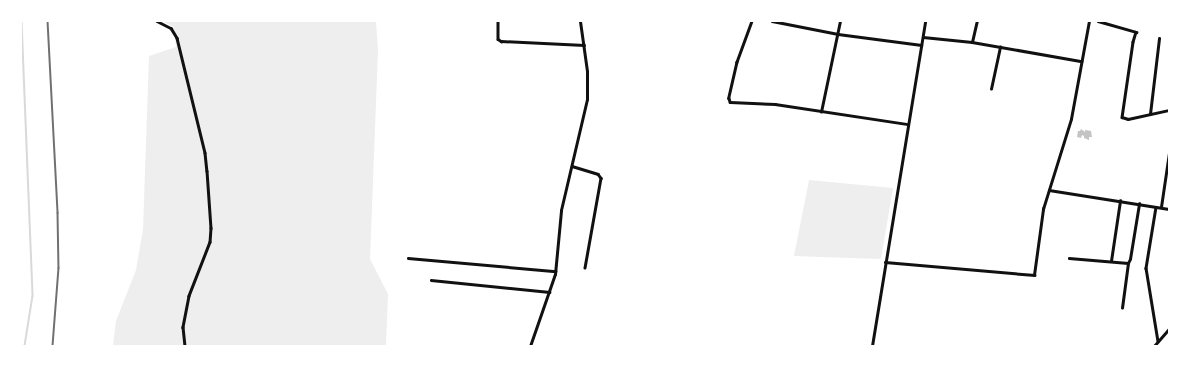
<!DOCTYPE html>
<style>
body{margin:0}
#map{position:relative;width:1190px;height:367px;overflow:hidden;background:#fff;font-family:"Work Sans",sans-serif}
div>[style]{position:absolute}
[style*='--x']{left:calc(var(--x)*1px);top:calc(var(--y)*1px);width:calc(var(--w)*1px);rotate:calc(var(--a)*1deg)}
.green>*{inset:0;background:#eee}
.stream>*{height:1.5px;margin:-0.75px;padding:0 0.75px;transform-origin:0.75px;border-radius:0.75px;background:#d9d9d9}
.building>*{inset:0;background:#c4c4c4}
.minor>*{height:2.5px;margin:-1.25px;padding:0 1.25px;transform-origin:1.25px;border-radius:1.25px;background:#111}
.tertiary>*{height:3px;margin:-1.5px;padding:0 1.5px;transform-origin:1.5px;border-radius:1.5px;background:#111}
.rail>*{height:1.5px;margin:-0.75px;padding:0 0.75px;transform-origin:0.75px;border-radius:0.75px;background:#707070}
span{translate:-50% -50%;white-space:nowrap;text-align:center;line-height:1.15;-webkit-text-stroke:3px #fff;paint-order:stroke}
.frame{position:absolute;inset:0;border:22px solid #fff;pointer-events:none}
</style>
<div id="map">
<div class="green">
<div style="clip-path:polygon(162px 21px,376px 21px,378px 51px,370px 259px,388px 294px,386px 346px,113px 346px,116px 321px,136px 270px,143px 229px,149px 56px,176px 47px,174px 27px)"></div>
<div style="clip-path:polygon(809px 180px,893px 188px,881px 259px,794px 256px)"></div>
</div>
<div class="stream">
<div style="--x:22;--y:21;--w:275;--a:87.7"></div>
<div style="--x:33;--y:296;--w:51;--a:99.1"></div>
</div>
<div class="building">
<div style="clip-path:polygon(1081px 129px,1085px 132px,1085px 130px,1091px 131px,1092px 137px,1089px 137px,1089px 140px,1084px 138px,1084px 136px,1082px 135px,1081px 138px,1077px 137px,1078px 131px,1080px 131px)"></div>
</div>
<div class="minor">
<div style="--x:157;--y:21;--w:16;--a:27"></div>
<div style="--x:171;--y:28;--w:12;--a:59"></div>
<div style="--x:177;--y:38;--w:118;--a:76.3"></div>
<div style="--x:205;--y:153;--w:18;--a:84"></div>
<div style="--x:207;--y:171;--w:57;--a:86"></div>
<div style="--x:211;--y:228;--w:14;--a:94"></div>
<div style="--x:210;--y:242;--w:58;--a:111.3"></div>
<div style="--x:189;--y:296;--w:32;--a:101"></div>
<div style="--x:183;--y:327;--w:19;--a:84"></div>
<div style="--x:498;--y:21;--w:18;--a:90"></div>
<div style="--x:498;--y:39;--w:4;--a:34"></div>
<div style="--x:501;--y:41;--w:83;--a:2.8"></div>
<div style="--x:752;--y:21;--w:44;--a:110.1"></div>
<div style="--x:737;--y:62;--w:37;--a:103"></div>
<div style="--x:729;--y:98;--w:4;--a:76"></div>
<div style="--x:730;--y:102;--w:45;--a:2.5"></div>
<div style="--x:775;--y:104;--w:134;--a:8.6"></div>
<div style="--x:772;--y:21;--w:67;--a:11.1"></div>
<div style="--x:838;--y:34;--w:84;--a:7.5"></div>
<div style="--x:1098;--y:21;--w:40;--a:16"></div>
<div style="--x:1136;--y:32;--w:10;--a:107"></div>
<div style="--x:1133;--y:42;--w:76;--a:98.3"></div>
<div style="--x:1122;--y:117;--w:6;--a:18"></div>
<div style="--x:1128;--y:119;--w:42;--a:-12.4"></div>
<div style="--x:923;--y:37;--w:49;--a:5.8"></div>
<div style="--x:972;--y:42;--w:22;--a:-77"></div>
<div style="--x:972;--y:42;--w:111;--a:9.9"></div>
<div style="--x:991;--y:89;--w:43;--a:-77.9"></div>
<div style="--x:821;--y:112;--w:93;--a:-78.2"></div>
<div style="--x:1150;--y:114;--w:76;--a:-83.2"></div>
<div style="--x:572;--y:166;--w:27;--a:17"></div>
<div style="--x:598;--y:174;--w:5;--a:53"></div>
<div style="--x:601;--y:178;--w:91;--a:100.1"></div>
<div style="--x:1049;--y:190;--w:121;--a:9"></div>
<div style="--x:1156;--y:207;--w:62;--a:99.3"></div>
<div style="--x:1146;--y:268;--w:74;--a:80.7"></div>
<div style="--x:1161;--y:207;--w:55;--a:-81.6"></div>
<div style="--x:408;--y:258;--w:148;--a:5.1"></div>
<div style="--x:1069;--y:258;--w:59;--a:4.8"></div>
<div style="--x:1128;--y:263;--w:4;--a:-63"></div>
<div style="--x:1130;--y:259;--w:56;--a:-80.7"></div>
<div style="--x:1111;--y:261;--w:61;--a:-81.5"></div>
<div style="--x:885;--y:262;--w:150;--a:5"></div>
<div style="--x:1034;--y:275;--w:67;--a:-82.2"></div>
<div style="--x:1043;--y:209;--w:94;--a:-72.7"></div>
<div style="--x:1071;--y:119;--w:100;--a:-79.6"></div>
<div style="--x:431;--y:280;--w:119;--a:5.8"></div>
<div style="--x:1122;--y:308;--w:45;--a:-82.4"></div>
<div style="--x:872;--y:346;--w:329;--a:-80.7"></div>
<div style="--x:1154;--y:346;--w:23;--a:-49"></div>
</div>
<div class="tertiary">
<div style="--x:530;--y:346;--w:76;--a:-70.9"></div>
<div style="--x:555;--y:274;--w:64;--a:-84.6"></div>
<div style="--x:561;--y:210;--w:114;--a:-76.8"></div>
<div style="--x:587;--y:99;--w:28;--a:-90"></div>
<div style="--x:587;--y:71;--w:50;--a:-98"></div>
</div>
<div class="rail">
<div style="--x:48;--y:21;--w:192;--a:87"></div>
<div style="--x:58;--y:213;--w:55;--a:89"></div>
<div style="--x:59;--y:268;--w:78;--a:94.4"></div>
</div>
<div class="frame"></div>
</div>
